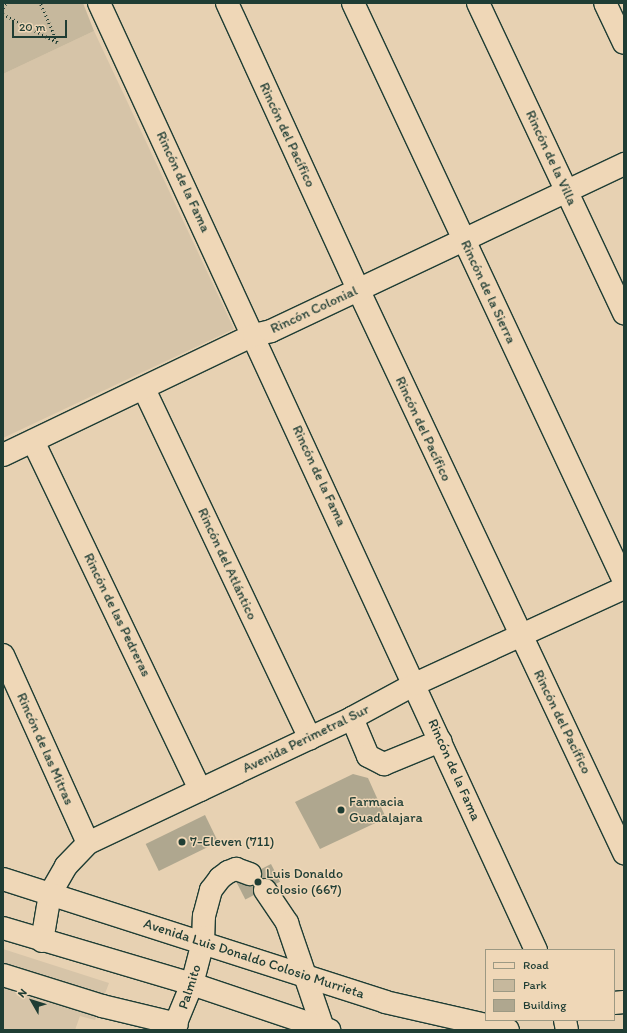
<!DOCTYPE html>
<meta charset="utf-8">
<style>
body{margin:0}
#map{position:relative;width:627px;height:1033px;overflow:hidden;background:#e7d1b2;font-family:Itim,sans-serif}
div>[style]{position:absolute}
[style*='--x']{left:calc(var(--x)*1px);top:calc(var(--y)*1px);width:calc(var(--w)*1px);rotate:calc(var(--a)*1deg)}
.built>*{inset:0;background:#d6c4a8}
.green>*{inset:0;background:#c6b89d}
.building>*{inset:0;background:#afa78f;transform-origin:0 0}
.path>*{height:2.5px;margin-top:-1.25px;transform-origin:0;background:repeating-linear-gradient(90deg,#1f3d34 0 1px,transparent 0 4px)}
.roads{filter:drop-shadow(1px 0 #1f3d34) drop-shadow(-1px 0 #1f3d34) drop-shadow(0 1px #1f3d34) drop-shadow(0 -1px #1f3d34)}
.minor>*{height:22px;margin:-11px;padding:0 11px;transform-origin:11px;border-radius:11px;background:#efd7b7}
.major>*{height:22px;margin:-11px;padding:0 11px;transform-origin:11px;border-radius:11px;background:#efd7b7}
.dots>*{width:11px;height:11px;translate:-50% -50%;box-sizing:border-box;border:2px solid #efd7b7;border-radius:50%}
span{translate:-50% -50%;white-space:nowrap;text-align:center;line-height:1.15;-webkit-text-stroke:3px #efd7b7;paint-order:stroke}
.street-label{font-size:14px;color:#1f3d34}
.poi-label{font-size:14px;color:#1f3d34}
.left{translate:0 -50%;text-align:left}
.frame{position:absolute;inset:0;border:4px solid #1f3d34;pointer-events:none}
.legend{position:absolute;left:485px;top:949px;width:130px;height:72px;box-sizing:border-box;background:#efd7b7;border:1px solid #9c9983;margin:0;padding:5px 7px;list-style:none;font-size:12px;color:#1f3d34}
.legend li{display:flex;align-items:center;gap:8px;height:20px}
.legend b{width:20px;border:1px solid #9c9983}
.north{position:absolute;left:12px;top:981px;width:40px;height:40px;-webkit-text-stroke:3px #efd7b7;paint-order:stroke;rotate:309deg;font-size:11px;font-weight:700;line-height:16px;text-align:center;color:#1f3d34}
.north::after{content:'';display:block;margin:auto;width:14px;height:18px;background:#1f3d34;clip-path:polygon(50% 0,100% 100%,50% 72%,0 100%)}
.scale{position:absolute;left:12px;top:20px;width:55px;height:18px;box-sizing:border-box;border:2px solid #1f3d34;border-top:0;padding-left:5px;font-size:12px;line-height:14px;white-space:nowrap;color:#1f3d34;-webkit-text-stroke:3px #efd7b7;paint-order:stroke}
</style>
<div id="map">
<div class="built">
<div style="clip-path:polygon(94px 31px,234px 329px,3px 438px,3px 74px)"></div>
<div style="clip-path:polygon(3px 949px,109px 983px,95px 1020px,80px 1016px,75px 1030px,3px 1030px)"></div>
</div>
<div class="green">
<div style="clip-path:polygon(3px 3px,83px 3px,94px 31px,3px 74px)"></div>
</div>
<div class="building">
<div style="clip-path:polygon(353px 774px,368px 778px,386px 818px,320px 849px,295px 802px)"></div>
<div style="left:205px;top:815px;width:30px;height:66px;rotate:64deg"></div>
<div style="left:271px;top:864px;width:20px;height:39px;rotate:63deg"></div>
</div>
<div class="path">
<div style="--x:3;--y:8;--w:6;--a:-59"></div>
<div style="--x:3;--y:14;--w:61;--a:27.4"></div>
<div style="--x:57;--y:42;--w:43;--a:-113.6"></div>
</div>
<div class="roads">
<div class="minor">
<div style="--x:99;--y:3;--w:1043;--a:65.23"></div>
<div style="--x:227;--y:3;--w:315;--a:65.4"></div>
<div style="--x:358;--y:289;--w:624;--a:64.75"></div>
<div style="--x:353;--y:3;--w:638;--a:64.88"></div>
<div style="--x:478;--y:3;--w:343;--a:64.8"></div>
<div style="--x:605;--y:3;--w:44;--a:64.6"></div>
<div style="--x:144;--y:389;--w:387;--a:64.6"></div>
<div style="--x:33;--y:441;--w:387;--a:64.4"></div>
<div style="--x:3;--y:455;--w:278;--a:-25.6"></div>
<div style="--x:254;--y:335;--w:17;--a:-13"></div>
<div style="--x:271;--y:331;--w:391;--a:-25.3"></div>
<div style="--x:3;--y:655;--w:206;--a:65.7"></div>
<div style="--x:352;--y:718;--w:41;--a:67.2"></div>
<div style="--x:368;--y:756;--w:18;--a:27"></div>
<div style="--x:384;--y:764;--w:61;--a:-22.3"></div>
<div style="--x:265;--y:890;--w:40;--a:56"></div>
<div style="--x:287;--y:923;--w:111;--a:71.1"></div>
<div style="--x:42;--y:941;--w:48;--a:-80.3"></div>
<div style="--x:50;--y:894;--w:32;--a:-60"></div>
<div style="--x:66;--y:866;--w:32;--a:-46"></div>
<div style="--x:88;--y:843;--w:292;--a:-25.3"></div>
<div style="--x:352;--y:718;--w:72;--a:-28.4"></div>
<div style="--x:415;--y:684;--w:230;--a:-24.7"></div>
<div style="--x:3;--y:975;--w:104;--a:17.4"></div>
<div style="--x:102;--y:1006;--w:77;--a:13.5"></div>
<div style="--x:614;--y:1003;--w:10;--a:-6"></div>
<div style="--x:565;--y:1020;--w:10;--a:79"></div>
<div style="--x:173;--y:1030;--w:50;--a:-67.6"></div>
<div style="--x:192;--y:984;--w:43;--a:-75.3"></div>
<div style="--x:203;--y:942;--w:26;--a:-88"></div>
<div style="--x:204;--y:916;--w:27;--a:-75"></div>
<div style="--x:211;--y:890;--w:15;--a:-53"></div>
<div style="--x:220;--y:878;--w:10;--a:-37"></div>
<div style="--x:228;--y:872;--w:9;--a:-21"></div>
<div style="--x:236;--y:869;--w:15;--a:20"></div>
</div>
<div class="major">
<div style="--x:3;--y:879;--w:401;--a:17.8"></div>
<div style="--x:385;--y:1002;--w:126;--a:12.8"></div>
<div style="--x:3;--y:928;--w:197;--a:16.5"></div>
<div style="--x:192;--y:984;--w:145;--a:18.6"></div>
</div>
</div>
<div class="dots">
<div style="left:341px;top:810px;background:#1f3d34"></div>
<div style="left:182px;top:842px;background:#1f3d34"></div>
<div style="left:258px;top:882px;background:#1f3d34"></div>
</div>
<div class="street-label">
<span style="left:287px;top:135px;rotate:65deg">Rincón del Pacífico</span>
<span style="left:551px;top:158px;rotate:65deg">Rincón de la Villa</span>
<span style="left:183px;top:182px;rotate:65deg">Rincón de la Fama</span>
<span style="left:488px;top:292px;rotate:65deg">Rincón de la Sierra</span>
<span style="left:314px;top:310px;rotate:-25deg">Rincón Colonial</span>
<span style="left:423px;top:429px;rotate:65deg">Rincón del Pacífico</span>
<span style="left:319px;top:476px;rotate:65deg">Rincón de la Fama</span>
<span style="left:227px;top:564px;rotate:65deg">Rincón del Atlántico</span>
<span style="left:117px;top:615px;rotate:64deg">Rincón de las Pedreras</span>
<span style="left:562px;top:722px;rotate:64deg">Rincón del Pacífico</span>
<span style="left:306px;top:739px;rotate:-26deg">Avenida Perimetral Sur</span>
<span style="left:45px;top:749px;rotate:66deg">Rincón de las Mitras</span>
<span style="left:454px;top:770px;rotate:66deg">Rincón de la Fama</span>
<span style="left:254px;top:959px;rotate:18deg">Avenida Luis Donaldo Colosio Murrieta</span>
<span style="left:190px;top:987px;rotate:-72deg">Palmito</span>
</div>
<div class="poi-label">
<span class="left" style="left:349px;top:810px">Farmacia<br>Guadalajara</span>
<span class="left" style="left:190px;top:842px">7-Eleven (711)</span>
<span class="left" style="left:266px;top:882px">Luis Donaldo<br>colosio (667)</span>
</div>
<div class="frame"></div>
<ul class="legend">
<li><b style="height:5px;background:#efd7b7"></b>Road</li>
<li><b style="height:11px;background:#c6b89d"></b>Park</li>
<li><b style="height:11px;background:#afa78f"></b>Building</li>
</ul>
<div class="north">N</div>
<div class="scale">20 m</div>
</div>
